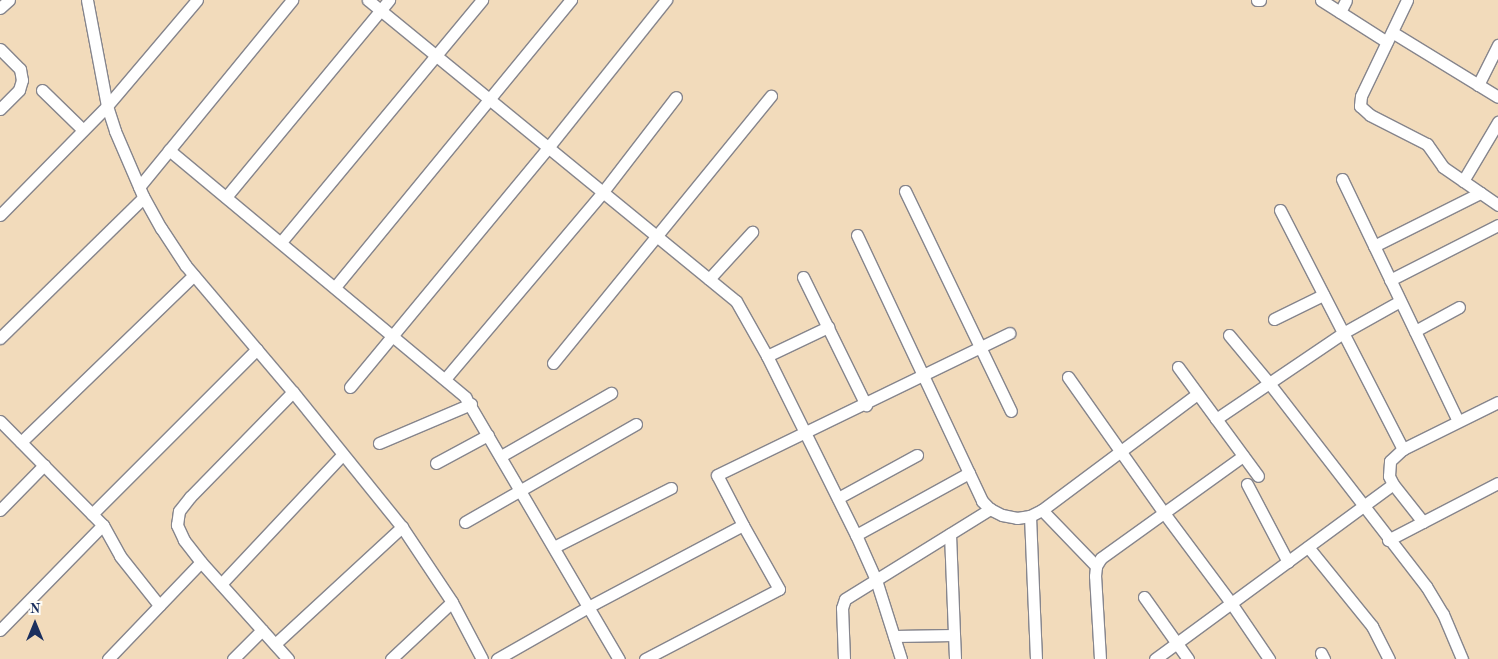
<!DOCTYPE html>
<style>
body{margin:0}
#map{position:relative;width:1498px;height:659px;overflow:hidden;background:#f2dbbb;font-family:"Old Standard TT",serif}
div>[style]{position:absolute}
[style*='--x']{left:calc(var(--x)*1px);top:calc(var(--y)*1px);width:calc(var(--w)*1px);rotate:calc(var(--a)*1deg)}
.roads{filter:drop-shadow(1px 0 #86858c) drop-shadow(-1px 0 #86858c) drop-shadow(0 1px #86858c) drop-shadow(0 -1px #86858c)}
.minor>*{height:11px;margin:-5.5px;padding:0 5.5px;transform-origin:5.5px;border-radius:5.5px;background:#fff}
span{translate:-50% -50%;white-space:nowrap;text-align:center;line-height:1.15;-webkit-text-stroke:4.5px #fdfcf7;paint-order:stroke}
.north{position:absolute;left:10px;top:599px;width:50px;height:50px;-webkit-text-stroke:4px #fdfcf7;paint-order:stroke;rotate:0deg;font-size:14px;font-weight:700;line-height:20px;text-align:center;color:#1b2f5e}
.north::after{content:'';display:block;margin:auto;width:18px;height:22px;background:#1b2f5e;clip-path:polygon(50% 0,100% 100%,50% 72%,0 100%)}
</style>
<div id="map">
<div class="roads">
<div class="minor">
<div style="--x:87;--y:0;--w:108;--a:79.3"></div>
<div style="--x:107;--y:106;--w:26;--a:72"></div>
<div style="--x:115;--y:131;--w:71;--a:66.7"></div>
<div style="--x:143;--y:196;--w:37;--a:61"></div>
<div style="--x:161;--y:228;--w:45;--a:56.7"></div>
<div style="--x:186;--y:266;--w:165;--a:49.7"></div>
<div style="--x:293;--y:392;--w:174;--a:51.1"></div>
<div style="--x:402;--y:527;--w:90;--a:56.3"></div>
<div style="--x:452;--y:602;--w:64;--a:62.2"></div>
<div style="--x:368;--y:0;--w:475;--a:39.3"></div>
<div style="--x:736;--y:301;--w:63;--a:60.6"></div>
<div style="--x:767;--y:356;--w:200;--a:63.6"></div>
<div style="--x:856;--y:535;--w:49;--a:66"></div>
<div style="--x:876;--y:580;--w:83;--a:72.4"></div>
<div style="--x:1257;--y:0;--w:3;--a:0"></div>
<div style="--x:1321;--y:0;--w:78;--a:32.5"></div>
<div style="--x:1407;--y:0;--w:106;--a:115.6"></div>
<div style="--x:1361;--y:96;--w:10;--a:96"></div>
<div style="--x:1360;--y:106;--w:13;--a:42"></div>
<div style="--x:1370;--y:115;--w:64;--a:27"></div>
<div style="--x:1427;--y:144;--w:28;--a:55"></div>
<div style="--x:1443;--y:167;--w:67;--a:34.6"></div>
<div style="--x:0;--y:8;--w:12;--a:-42"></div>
<div style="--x:1340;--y:12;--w:13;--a:-63"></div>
<div style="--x:1392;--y:32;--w:124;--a:31.5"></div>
<div style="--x:0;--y:49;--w:28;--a:45"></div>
<div style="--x:20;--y:69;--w:11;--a:80"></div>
<div style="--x:22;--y:80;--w:10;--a:107"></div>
<div style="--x:19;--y:90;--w:27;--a:135"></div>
<div style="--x:1478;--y:85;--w:45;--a:-63.4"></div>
<div style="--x:42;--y:90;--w:57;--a:44.3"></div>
<div style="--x:169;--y:150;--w:386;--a:39.8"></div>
<div style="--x:465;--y:397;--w:304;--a:59.6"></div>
<div style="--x:1342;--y:179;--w:268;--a:64.4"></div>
<div style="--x:1463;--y:181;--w:69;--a:-59.3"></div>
<div style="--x:139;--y:187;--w:242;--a:-50.7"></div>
<div style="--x:905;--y:191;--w:244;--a:64.3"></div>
<div style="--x:226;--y:197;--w:256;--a:-50.4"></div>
<div style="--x:1280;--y:210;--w:269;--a:62.8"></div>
<div style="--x:0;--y:215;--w:153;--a:-45.5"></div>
<div style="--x:107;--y:106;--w:139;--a:-49.7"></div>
<div style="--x:857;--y:235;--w:294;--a:64.8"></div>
<div style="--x:982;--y:501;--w:11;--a:45"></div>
<div style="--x:990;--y:509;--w:13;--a:27"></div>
<div style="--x:1002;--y:515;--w:15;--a:11"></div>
<div style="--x:1017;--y:518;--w:13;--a:-9"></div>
<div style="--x:1030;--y:516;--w:13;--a:-27"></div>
<div style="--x:1042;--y:510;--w:194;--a:-36.8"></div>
<div style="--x:281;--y:242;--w:315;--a:-50.3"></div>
<div style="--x:1374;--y:246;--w:119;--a:-26.6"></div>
<div style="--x:803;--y:277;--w:143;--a:63.8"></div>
<div style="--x:709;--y:279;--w:64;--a:-47.5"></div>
<div style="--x:1390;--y:280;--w:121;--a:-27"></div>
<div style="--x:335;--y:287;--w:372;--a:-50.6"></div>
<div style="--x:1274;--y:319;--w:55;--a:-26.1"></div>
<div style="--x:1415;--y:331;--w:50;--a:-28.6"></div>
<div style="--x:1229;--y:335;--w:62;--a:50.2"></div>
<div style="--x:1269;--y:383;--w:257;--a:52.3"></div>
<div style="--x:1426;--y:586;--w:33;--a:59"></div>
<div style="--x:1443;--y:614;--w:49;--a:67.1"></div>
<div style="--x:0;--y:338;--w:200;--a:-44.4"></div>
<div style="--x:767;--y:356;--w:68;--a:-25.4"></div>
<div style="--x:553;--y:363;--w:345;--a:-50.8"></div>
<div style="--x:1178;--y:367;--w:135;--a:53.7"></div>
<div style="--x:1068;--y:377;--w:166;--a:54.8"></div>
<div style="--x:1164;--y:513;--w:112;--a:53.3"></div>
<div style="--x:1231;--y:603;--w:68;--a:55.8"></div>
<div style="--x:445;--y:379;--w:243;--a:-49.8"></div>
<div style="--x:602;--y:193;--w:121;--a:-52.4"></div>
<div style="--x:350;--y:387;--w:309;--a:-50.4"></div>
<div style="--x:547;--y:149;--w:191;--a:-51.4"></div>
<div style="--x:1216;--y:419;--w:153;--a:-34.1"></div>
<div style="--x:1343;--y:333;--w:65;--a:-29.3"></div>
<div style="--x:0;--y:421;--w:146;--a:45.3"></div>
<div style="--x:103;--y:525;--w:35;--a:61"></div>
<div style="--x:120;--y:556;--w:63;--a:51.5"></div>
<div style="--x:21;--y:442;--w:240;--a:-44"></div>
<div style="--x:379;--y:443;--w:100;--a:-23"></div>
<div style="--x:501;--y:456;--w:127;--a:-29.8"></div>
<div style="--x:436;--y:463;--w:59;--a:-28.3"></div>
<div style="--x:1247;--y:484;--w:88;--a:62.3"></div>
<div style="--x:838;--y:498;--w:90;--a:-28.6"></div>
<div style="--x:0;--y:510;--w:63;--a:-45.6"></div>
<div style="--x:1042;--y:510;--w:78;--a:46"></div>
<div style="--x:92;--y:514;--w:233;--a:-45"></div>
<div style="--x:1030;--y:516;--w:143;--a:87.6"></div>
<div style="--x:465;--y:522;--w:197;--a:-29.8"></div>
<div style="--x:1423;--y:522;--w:48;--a:-128.3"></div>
<div style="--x:1393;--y:484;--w:9;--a:-117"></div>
<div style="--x:1389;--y:476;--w:15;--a:-86"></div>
<div style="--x:1390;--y:461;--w:18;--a:-43"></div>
<div style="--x:1403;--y:449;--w:106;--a:-26.3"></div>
<div style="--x:950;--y:534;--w:125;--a:87.7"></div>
<div style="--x:856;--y:535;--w:129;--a:-28.8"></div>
<div style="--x:1388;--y:540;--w:124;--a:-27.4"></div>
<div style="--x:554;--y:547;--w:131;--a:-26.8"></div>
<div style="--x:1308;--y:547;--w:102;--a:51"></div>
<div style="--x:1372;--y:626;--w:37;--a:63"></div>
<div style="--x:221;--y:584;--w:178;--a:-46.8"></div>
<div style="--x:1144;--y:597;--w:76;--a:54.6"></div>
<div style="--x:0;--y:630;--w:147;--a:-45.6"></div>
<div style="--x:894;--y:636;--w:60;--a:-1"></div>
<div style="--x:275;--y:644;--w:173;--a:-42.7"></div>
<div style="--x:1321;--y:653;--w:7;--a:63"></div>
<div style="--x:108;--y:659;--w:134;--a:-46.2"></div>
<div style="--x:233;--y:659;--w:41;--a:-45"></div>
<div style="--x:288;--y:659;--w:130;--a:-131.9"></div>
<div style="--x:201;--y:562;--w:28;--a:-128"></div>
<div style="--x:184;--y:540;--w:17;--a:-115"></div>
<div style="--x:177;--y:525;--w:14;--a:-82"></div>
<div style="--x:179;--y:511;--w:18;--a:-52"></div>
<div style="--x:190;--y:497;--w:147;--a:-45.6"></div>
<div style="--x:391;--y:659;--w:83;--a:-43.1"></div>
<div style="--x:497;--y:659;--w:105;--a:-29.7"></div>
<div style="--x:588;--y:607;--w:175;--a:-27.9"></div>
<div style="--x:743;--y:525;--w:56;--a:-117.5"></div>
<div style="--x:717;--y:475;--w:325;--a:-25.9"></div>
<div style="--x:645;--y:659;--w:151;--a:-27.6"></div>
<div style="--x:779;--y:589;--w:73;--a:-119.4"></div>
<div style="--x:844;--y:659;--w:51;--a:-92.2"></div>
<div style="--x:842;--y:608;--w:9;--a:-72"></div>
<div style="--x:845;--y:599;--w:171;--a:-31.8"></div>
<div style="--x:1100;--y:659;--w:83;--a:-93.4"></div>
<div style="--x:1095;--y:576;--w:10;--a:-84"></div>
<div style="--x:1096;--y:566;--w:9;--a:-58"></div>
<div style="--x:1101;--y:558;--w:175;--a:-35.7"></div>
<div style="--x:1155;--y:659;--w:295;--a:-36.3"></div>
</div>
</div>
<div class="north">N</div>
</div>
